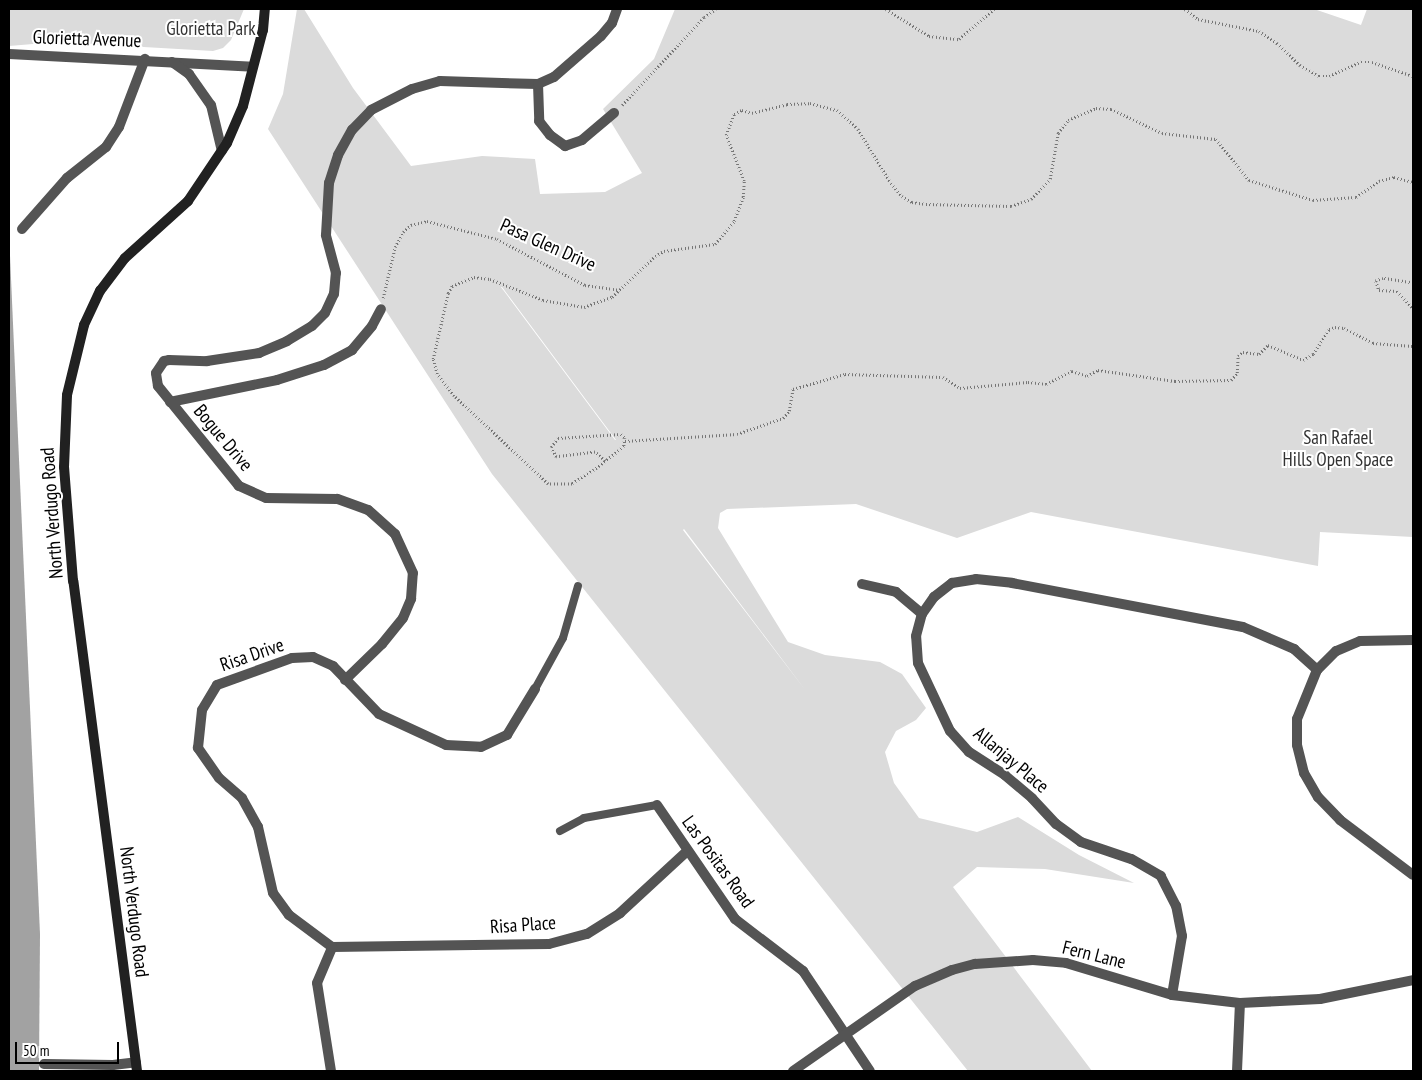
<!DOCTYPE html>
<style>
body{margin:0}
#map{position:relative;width:1422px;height:1080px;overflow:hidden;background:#fff;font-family:"PT Sans Narrow",sans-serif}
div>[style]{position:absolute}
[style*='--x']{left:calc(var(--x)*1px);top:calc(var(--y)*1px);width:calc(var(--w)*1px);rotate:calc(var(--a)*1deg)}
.green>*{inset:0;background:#dbdbdb}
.water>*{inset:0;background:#a2a2a2}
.path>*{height:2.5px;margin-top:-1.25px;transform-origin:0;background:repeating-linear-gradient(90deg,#767676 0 1px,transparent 0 3.5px)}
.lane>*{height:8px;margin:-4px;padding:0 4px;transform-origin:4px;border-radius:4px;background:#545454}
.street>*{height:10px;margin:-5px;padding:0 5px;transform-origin:5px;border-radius:5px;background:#545454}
.secondary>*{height:10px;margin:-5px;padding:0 5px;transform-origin:5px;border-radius:5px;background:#212121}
span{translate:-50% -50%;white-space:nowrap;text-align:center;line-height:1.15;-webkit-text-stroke:4px #fff;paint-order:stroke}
.park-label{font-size:19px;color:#323232}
.street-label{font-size:19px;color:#000}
.frame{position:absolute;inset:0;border:10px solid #000;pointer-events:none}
.scale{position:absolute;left:15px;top:1042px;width:104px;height:22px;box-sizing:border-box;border:2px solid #000;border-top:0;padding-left:6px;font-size:15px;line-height:18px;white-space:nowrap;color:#000;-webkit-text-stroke:4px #fff;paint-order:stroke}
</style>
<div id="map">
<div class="green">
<div style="clip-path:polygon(9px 9px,244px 9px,231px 40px,223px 48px,213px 51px,57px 42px,9px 46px)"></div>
<div style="clip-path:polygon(evenodd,297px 9px,304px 9px,353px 88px,411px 166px,482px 156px,535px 159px,540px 194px,605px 192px,642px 173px,603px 109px,654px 59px,675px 9px,1314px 9px,1361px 25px,1367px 9px,1413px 9px,1413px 537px,1320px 532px,1318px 566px,1031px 512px,957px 538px,856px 504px,727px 509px,720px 513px,718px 528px,788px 642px,825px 655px,880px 662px,902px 674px,926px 708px,916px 720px,896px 731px,885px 752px,894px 783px,919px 818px,977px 832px,1018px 817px,1079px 855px,1134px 883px,1045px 869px,977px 867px,953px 887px,1092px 1071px,968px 1071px,492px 474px,268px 129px,283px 94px,297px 9px,501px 287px,502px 287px,616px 440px,615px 440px,501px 287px,297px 9px,684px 529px,806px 691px,683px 530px,684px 529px)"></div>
</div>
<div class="water">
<div style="clip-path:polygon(9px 233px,40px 934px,39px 1071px,9px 1071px)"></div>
</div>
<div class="path">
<div style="--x:886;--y:9;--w:51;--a:32.1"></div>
<div style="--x:929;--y:36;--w:30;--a:6"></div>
<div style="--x:959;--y:39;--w:46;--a:-40.6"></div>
<div style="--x:1185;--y:9;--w:16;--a:38"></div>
<div style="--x:1198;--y:19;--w:62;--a:11.1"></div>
<div style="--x:1259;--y:31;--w:22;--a:34"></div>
<div style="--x:1277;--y:43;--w:32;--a:44"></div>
<div style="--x:1300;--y:65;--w:22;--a:30"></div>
<div style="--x:1319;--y:76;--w:10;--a:0"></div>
<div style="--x:1329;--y:76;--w:35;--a:-24"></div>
<div style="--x:1361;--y:62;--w:11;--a:0"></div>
<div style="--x:1372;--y:62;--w:43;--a:18.9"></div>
<div style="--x:622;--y:105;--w:120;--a:-47"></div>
<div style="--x:704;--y:17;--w:14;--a:-34"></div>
<div style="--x:1413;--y:283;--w:30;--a:-171"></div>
<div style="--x:1383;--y:278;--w:8;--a:157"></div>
<div style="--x:1376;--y:281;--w:9;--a:72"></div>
<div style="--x:1379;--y:290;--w:18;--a:3"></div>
<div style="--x:1397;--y:291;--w:23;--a:47"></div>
<div style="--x:383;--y:298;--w:52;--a:-76.8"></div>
<div style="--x:395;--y:247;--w:17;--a:-62"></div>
<div style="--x:403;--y:232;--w:11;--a:-41"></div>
<div style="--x:411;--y:225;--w:16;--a:-14"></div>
<div style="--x:427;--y:221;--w:72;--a:14.4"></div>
<div style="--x:497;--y:239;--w:99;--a:27.6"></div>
<div style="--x:585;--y:285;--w:35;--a:8"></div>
<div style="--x:625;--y:441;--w:112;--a:-3.6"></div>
<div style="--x:737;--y:434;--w:49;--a:-19.2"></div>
<div style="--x:783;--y:418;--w:9;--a:-49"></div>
<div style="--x:789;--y:411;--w:22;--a:-80"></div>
<div style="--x:793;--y:389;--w:54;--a:-16.1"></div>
<div style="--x:845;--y:374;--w:98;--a:1.8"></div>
<div style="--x:943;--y:377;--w:20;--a:33"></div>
<div style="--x:960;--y:388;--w:68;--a:-5"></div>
<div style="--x:1028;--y:382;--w:18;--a:6"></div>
<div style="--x:1046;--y:384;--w:29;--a:-27"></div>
<div style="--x:1072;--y:371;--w:16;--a:18"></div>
<div style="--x:1087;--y:376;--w:13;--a:-29"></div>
<div style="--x:1098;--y:370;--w:78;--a:8.1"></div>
<div style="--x:1175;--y:381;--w:56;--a:-1"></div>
<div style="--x:1231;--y:380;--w:9;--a:-49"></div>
<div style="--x:1237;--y:373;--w:17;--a:-87"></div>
<div style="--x:1238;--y:356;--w:6;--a:-39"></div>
<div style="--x:1243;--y:352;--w:16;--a:7"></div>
<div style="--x:1259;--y:354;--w:13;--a:-45"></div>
<div style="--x:1268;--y:345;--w:38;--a:23"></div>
<div style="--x:1303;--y:360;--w:12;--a:-31"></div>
<div style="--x:1313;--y:354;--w:30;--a:-57"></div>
<div style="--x:1329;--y:329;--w:6;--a:-18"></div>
<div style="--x:1335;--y:327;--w:9;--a:6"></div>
<div style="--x:1344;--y:328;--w:33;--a:27"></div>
<div style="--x:1373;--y:343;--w:40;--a:4.3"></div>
<div style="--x:605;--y:461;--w:13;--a:-138"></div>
<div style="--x:595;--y:452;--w:39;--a:173"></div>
<div style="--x:556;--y:457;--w:11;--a:-117"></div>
<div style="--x:551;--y:447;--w:11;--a:-52"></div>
<div style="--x:558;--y:438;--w:63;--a:-3.6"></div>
<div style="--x:621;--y:434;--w:6;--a:45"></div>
<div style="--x:625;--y:438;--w:8;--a:97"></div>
<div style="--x:624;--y:446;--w:11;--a:139"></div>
<div style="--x:616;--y:453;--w:28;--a:142"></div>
<div style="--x:594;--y:470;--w:26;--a:148"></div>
<div style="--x:572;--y:484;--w:24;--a:180"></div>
<div style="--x:548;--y:484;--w:129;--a:-136.9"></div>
<div style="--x:454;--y:396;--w:28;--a:-128"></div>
<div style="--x:437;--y:374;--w:16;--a:-105"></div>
<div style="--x:433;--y:359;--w:68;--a:-77.2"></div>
<div style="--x:448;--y:293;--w:8;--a:-60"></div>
<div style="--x:452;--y:286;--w:24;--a:-22"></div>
<div style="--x:474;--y:277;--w:16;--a:7"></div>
<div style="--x:490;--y:279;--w:57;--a:21.6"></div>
<div style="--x:543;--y:300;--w:42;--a:9.7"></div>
<div style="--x:584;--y:307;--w:30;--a:-20"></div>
<div style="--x:612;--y:297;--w:59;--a:-43.6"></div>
<div style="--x:655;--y:256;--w:10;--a:-29"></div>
<div style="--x:664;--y:251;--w:51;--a:-7.8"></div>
<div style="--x:715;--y:244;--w:30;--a:-50"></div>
<div style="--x:734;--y:221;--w:26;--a:-69"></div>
<div style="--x:743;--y:197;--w:16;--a:-86"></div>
<div style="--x:744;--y:181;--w:49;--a:-111.4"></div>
<div style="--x:726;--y:135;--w:22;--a:-69"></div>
<div style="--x:734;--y:114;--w:9;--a:-27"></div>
<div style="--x:742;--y:110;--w:10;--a:17"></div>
<div style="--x:752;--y:113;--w:36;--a:-14"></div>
<div style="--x:787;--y:104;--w:23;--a:-2"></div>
<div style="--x:810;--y:103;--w:28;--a:15"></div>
<div style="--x:837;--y:110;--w:28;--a:42"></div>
<div style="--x:858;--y:129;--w:63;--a:58.6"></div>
<div style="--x:891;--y:183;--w:17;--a:50"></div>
<div style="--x:902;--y:196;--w:12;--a:31"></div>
<div style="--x:912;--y:202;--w:14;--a:8"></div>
<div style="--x:926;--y:204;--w:85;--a:1.3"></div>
<div style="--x:1011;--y:206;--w:21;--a:-19"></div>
<div style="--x:1031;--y:199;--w:28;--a:-46"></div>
<div style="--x:1050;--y:179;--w:47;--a:-80.1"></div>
<div style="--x:1058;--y:133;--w:16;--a:-52"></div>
<div style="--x:1068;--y:120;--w:30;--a:-23"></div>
<div style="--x:1096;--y:108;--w:15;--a:4"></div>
<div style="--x:1111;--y:109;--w:56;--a:25.2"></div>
<div style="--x:1162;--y:133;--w:54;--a:6.3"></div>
<div style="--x:1216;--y:139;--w:53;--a:51.2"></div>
<div style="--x:1249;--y:180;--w:67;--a:17.4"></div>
<div style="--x:1313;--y:200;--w:43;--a:-4"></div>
<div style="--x:1356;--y:197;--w:28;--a:-35"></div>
<div style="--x:1379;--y:181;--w:16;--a:-15"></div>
<div style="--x:1394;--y:177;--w:20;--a:15"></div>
</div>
<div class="lane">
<div style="--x:535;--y:689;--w:58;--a:-61.2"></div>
<div style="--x:563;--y:638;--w:54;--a:-73.9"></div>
<div style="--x:560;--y:831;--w:27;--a:-28"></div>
<div style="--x:584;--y:818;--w:74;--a:-10.1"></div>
</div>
<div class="street">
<div style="--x:9;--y:54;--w:244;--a:3"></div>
<div style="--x:172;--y:62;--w:21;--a:35"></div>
<div style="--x:189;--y:74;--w:38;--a:55"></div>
<div style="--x:211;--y:105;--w:47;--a:76.6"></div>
<div style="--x:538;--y:84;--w:37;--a:88"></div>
<div style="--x:539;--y:121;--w:18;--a:52"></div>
<div style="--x:550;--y:135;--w:19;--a:36"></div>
<div style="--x:565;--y:146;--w:18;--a:-19"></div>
<div style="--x:582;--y:140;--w:42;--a:-40.2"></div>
<div style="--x:22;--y:229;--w:68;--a:-48.6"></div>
<div style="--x:67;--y:178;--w:50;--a:-38.5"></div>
<div style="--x:106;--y:147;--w:24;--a:-57"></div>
<div style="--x:119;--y:127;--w:73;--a:-69.1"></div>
<div style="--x:170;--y:402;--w:109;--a:-11.6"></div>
<div style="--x:277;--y:380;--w:49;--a:-17.7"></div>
<div style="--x:324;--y:365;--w:32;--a:-28"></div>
<div style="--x:352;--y:350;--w:31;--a:-50"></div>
<div style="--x:372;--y:326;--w:19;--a:-62"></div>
<div style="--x:862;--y:584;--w:35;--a:13"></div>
<div style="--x:896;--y:592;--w:34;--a:40"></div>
<div style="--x:1413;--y:640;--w:53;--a:178.9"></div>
<div style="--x:1360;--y:641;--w:26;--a:157"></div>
<div style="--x:1336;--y:651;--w:27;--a:135"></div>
<div style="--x:1317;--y:670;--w:53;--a:112.2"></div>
<div style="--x:1297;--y:719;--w:26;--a:90"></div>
<div style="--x:1297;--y:745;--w:29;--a:76"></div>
<div style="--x:1304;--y:773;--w:28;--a:60"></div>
<div style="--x:1318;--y:797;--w:32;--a:46"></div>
<div style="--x:1340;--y:820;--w:91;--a:37"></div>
<div style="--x:345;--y:680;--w:52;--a:-44.2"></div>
<div style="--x:382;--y:644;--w:33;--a:-51"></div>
<div style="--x:403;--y:618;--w:21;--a:-67"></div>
<div style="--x:411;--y:599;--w:26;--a:-86"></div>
<div style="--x:413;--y:573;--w:43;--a:-114.8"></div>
<div style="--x:395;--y:534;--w:36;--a:-138"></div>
<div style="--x:368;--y:510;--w:33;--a:-160"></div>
<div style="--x:337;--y:499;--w:71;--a:-179.2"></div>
<div style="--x:266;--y:498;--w:30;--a:-156"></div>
<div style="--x:239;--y:486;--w:129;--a:-129"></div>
<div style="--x:158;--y:386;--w:13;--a:-99"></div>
<div style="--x:156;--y:373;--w:14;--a:-56"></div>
<div style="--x:164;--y:361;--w:5;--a:-11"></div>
<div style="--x:169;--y:360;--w:38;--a:2"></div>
<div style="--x:207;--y:361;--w:53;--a:-8.7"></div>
<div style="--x:259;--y:353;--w:30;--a:-23"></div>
<div style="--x:287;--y:341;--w:29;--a:-31"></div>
<div style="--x:312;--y:326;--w:18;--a:-45"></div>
<div style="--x:325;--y:313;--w:21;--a:-65"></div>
<div style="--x:334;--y:294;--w:21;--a:-85"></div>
<div style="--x:336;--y:273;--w:39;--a:-105"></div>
<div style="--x:326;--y:235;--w:52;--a:-86.7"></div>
<div style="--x:329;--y:183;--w:29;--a:-72"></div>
<div style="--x:338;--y:155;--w:29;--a:-61"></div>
<div style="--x:352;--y:130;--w:28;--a:-46"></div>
<div style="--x:371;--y:110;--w:46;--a:-27.1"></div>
<div style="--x:412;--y:89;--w:29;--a:-16"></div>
<div style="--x:440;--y:81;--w:98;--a:1.8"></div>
<div style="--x:538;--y:84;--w:17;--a:-24"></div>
<div style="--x:554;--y:77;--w:62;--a:-41.1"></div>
<div style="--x:601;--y:36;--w:17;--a:-50"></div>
<div style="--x:612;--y:23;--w:15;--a:-70"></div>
<div style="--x:657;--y:805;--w:138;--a:55.6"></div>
<div style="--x:735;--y:919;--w:86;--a:37.4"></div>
<div style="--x:803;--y:971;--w:120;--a:56.2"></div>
<div style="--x:332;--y:947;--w:54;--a:-143.3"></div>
<div style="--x:289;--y:915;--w:27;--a:-126"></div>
<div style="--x:273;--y:893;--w:68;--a:-102.8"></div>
<div style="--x:258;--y:827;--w:33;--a:-119"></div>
<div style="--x:242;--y:798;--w:30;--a:-139"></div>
<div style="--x:219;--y:778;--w:37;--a:-125"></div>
<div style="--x:198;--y:748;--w:38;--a:-84"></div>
<div style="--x:202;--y:710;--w:29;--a:-59"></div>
<div style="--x:217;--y:685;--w:80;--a:-19.8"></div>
<div style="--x:292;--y:658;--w:21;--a:-3"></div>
<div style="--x:313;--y:657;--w:22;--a:24"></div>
<div style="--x:333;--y:666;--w:66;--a:46.2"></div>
<div style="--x:379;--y:714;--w:74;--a:24.8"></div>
<div style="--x:446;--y:745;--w:35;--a:3"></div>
<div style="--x:481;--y:747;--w:29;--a:-25"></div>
<div style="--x:507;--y:735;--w:54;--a:-58.7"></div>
<div style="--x:332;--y:947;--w:217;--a:-0.8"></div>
<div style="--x:549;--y:944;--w:39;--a:-15"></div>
<div style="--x:587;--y:934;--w:39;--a:-32"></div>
<div style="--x:620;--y:913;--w:90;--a:-42.7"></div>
<div style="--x:1172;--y:995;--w:60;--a:-80.4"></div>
<div style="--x:1182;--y:936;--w:31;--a:-101"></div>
<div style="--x:1176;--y:906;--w:34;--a:-117"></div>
<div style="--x:1161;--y:876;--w:34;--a:-150"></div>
<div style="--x:1131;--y:859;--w:53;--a:-161.2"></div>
<div style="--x:1081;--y:842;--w:31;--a:-144"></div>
<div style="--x:1056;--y:824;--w:35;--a:-133"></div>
<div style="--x:1032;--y:798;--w:35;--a:-140"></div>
<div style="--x:1005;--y:775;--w:43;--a:-147.4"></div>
<div style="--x:969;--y:752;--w:28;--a:-132"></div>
<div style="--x:950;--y:731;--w:75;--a:-115.2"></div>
<div style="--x:918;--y:663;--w:27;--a:-94"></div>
<div style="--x:916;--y:636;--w:23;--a:-75"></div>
<div style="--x:922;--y:614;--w:21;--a:-55"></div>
<div style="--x:934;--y:597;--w:23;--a:-38"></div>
<div style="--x:952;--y:583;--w:24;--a:-9"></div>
<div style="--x:976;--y:579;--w:36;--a:6"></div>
<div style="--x:1012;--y:583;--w:235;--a:10.8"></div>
<div style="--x:1243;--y:627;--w:56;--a:23.3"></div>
<div style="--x:1294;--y:649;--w:31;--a:42"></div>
<div style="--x:44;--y:1064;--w:69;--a:0.8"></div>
<div style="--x:113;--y:1065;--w:23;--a:-7"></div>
<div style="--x:331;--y:1071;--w:89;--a:-99"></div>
<div style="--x:317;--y:983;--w:39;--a:-67"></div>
<div style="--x:793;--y:1071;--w:149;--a:-34.9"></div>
<div style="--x:915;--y:986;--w:40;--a:-23.4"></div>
<div style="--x:952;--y:970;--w:24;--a:-15"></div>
<div style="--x:975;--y:964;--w:58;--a:-3.9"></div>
<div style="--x:1033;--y:960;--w:33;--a:5"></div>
<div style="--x:1066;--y:963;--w:111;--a:16.8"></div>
<div style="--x:1172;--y:995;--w:68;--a:6.7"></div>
<div style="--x:1240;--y:1003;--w:80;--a:-2.9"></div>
<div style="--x:1320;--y:999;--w:95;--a:-11.5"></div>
<div style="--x:1237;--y:1071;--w:68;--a:-87.5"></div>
</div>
<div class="secondary">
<div style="--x:137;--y:1071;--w:494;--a:-97.4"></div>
<div style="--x:73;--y:581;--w:114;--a:-94.5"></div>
<div style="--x:64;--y:467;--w:72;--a:-87.6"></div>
<div style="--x:67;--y:395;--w:72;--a:-76.3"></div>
<div style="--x:84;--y:325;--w:38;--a:-65"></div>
<div style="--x:100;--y:291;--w:41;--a:-52.9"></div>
<div style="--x:125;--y:258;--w:85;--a:-42.1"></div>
<div style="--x:188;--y:201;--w:70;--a:-56.1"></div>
<div style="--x:227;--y:143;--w:40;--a:-66.6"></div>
<div style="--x:243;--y:106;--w:79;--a:-75.3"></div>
<div style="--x:263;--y:30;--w:21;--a:-85"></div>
</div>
<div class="park-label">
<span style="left:211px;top:29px">Glorietta Park</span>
<span style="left:1338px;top:449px">San Rafael<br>Hills Open Space</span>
</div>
<div class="street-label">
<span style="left:87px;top:39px;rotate:2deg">Glorietta Avenue</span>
<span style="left:548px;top:245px;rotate:24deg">Pasa Glen Drive</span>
<span style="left:223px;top:438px;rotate:50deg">Bogue Drive</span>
<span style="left:52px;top:513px;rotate:-94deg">North Verdugo Road</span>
<span style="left:252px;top:655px;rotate:-19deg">Risa Drive</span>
<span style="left:1011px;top:760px;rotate:40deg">Allanjay Place</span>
<span style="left:718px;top:862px;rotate:54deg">Las Positas Road</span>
<span style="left:134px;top:912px;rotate:83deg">North Verdugo Road</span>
<span style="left:523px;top:925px;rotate:-4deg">Risa Place</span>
<span style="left:1094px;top:955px;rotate:14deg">Fern Lane</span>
</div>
<div class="frame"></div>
<div class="scale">50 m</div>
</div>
